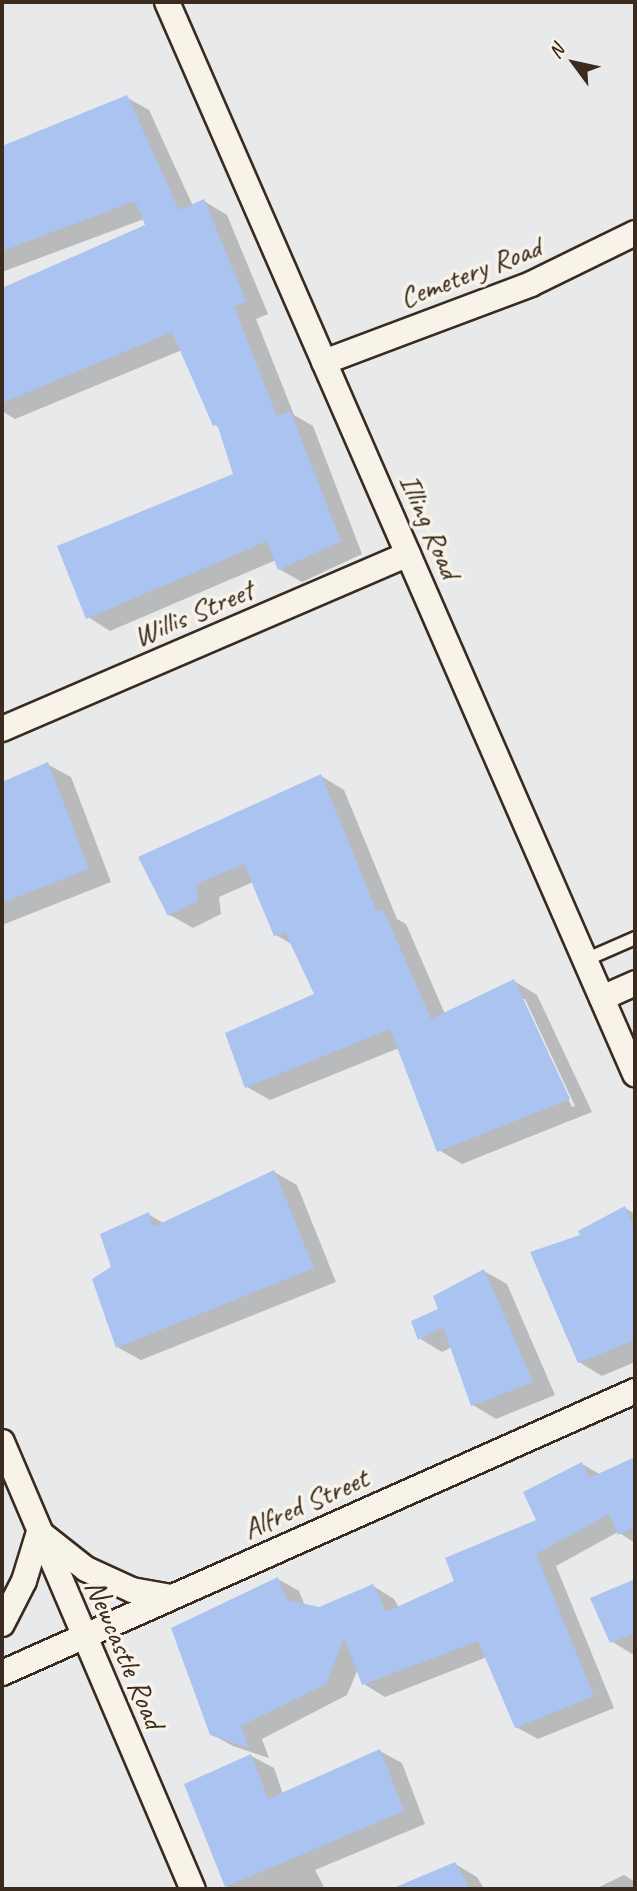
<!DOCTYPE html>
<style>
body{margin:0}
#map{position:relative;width:637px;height:1891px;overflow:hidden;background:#e8e9ea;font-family:Caveat,sans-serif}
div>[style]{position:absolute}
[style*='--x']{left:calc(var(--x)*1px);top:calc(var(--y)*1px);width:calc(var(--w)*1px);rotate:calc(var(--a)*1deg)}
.shadow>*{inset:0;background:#0003}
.building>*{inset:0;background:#abc3f1}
.roads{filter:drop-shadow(2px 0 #3b2a1e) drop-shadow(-2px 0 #3b2a1e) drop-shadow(0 2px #3b2a1e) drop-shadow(0 -2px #3b2a1e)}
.service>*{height:12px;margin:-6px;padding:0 6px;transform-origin:6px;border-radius:6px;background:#f7f3e8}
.minor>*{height:24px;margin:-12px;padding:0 12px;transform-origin:12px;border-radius:12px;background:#f7f3e8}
span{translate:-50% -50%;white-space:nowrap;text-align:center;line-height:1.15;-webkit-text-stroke:7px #f7f3e8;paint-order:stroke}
.street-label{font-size:30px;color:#3b2a1e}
.frame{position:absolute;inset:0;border:4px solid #3b2a1e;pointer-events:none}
.north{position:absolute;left:539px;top:28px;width:70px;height:70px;-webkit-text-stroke:5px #f7f3e8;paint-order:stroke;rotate:303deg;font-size:19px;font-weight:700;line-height:28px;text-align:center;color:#3b2a1e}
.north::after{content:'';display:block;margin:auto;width:24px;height:32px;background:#3b2a1e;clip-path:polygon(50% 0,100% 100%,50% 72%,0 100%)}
</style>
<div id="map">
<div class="shadow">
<div style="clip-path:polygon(126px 97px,149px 110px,193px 206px,204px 201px,227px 215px,268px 314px,256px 319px,294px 415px,313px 426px,362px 554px,302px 582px,279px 569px,276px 560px,110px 631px,88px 617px,235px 475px,220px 428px,215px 425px,182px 350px,15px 419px,2px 411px,2px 290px,147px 226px,144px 219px,2px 272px,2px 148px)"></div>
<div style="clip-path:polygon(47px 764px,71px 777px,111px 882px,2px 925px,2px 784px)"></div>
<div style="clip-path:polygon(evenodd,321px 776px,344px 790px,397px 919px,406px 924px,445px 1014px,514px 981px,537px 995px,592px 1112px,462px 1164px,439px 1150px,399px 1048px,270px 1100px,247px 1087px,317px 995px,293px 945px,276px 935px,253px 882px,219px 897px,221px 914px,193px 928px,170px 915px,141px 858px,321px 776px,521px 999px,525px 999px,575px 1106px,572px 1107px,521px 999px)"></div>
<div style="clip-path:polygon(274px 1172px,297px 1185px,336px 1282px,141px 1360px,117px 1347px,113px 1268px,148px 1214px,165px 1224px)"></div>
<div style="clip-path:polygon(625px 1208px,635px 1214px,635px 1362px,602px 1376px,579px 1362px)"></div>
<div style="clip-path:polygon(484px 1271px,507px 1284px,555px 1395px,496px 1419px,473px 1405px,452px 1347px,442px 1352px,419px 1338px,440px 1309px)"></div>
<div style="clip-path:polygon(635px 1459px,635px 1543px,618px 1532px,556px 1566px,614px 1708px,538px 1739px,516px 1727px,487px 1657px,385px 1697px,364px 1684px,358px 1669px,347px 1695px,262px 1739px,269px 1758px,233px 1746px,211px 1734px,278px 1579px,299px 1591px,305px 1606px,319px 1609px,373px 1586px,394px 1599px,399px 1608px,457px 1581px,539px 1521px,582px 1464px,601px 1475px)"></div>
<div style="clip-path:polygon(635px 1580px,635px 1652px,632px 1654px,611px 1641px,593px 1599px)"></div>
<div style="clip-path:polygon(380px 1751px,402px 1763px,425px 1824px,315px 1870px,325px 1889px,232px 1889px,226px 1886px,251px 1756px,274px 1768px,283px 1794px)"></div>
<div style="clip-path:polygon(455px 1864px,477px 1877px,484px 1889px,394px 1889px)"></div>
<div style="clip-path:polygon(624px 1875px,635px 1882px,635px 1889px,595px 1889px)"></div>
</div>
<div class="building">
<div style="clip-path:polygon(127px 95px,179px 210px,204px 199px,246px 301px,234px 307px,277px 416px,290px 411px,341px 541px,278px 570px,267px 541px,86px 619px,57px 546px,233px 474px,217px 424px,213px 426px,172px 332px,2px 403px,2px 288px,145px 225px,135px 201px,2px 251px,2px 146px)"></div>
<div style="clip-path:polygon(48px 762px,89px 869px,2px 903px,2px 782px)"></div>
<div style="clip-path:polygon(321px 774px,377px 912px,383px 909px,431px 1019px,514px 979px,570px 1099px,437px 1152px,390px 1029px,245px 1088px,225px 1033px,314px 994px,285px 932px,274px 936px,244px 864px,196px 884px,198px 900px,168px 916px,138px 857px)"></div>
<div style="clip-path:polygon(274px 1170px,314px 1268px,116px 1348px,92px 1279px,111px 1267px,100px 1234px,149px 1212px,153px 1227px)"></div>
<div style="clip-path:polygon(625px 1206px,635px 1230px,635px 1340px,578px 1363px,530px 1252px,580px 1235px,578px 1231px)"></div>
<div style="clip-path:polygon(484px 1269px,533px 1382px,471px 1406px,443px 1327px,418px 1340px,411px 1321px,438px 1309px,433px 1296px)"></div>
<div style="clip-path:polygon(635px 1457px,635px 1527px,618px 1535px,609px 1514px,536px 1554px,594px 1696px,515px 1728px,478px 1641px,362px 1685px,344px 1638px,326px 1684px,241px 1726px,249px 1748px,210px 1735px,171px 1628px,278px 1577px,287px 1600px,319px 1607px,373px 1584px,386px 1612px,454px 1581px,445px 1558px,536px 1520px,523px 1492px,582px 1462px,589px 1478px)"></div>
<div style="clip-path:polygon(635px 1579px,635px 1633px,610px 1643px,590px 1598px)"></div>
<div style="clip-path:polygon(380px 1749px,404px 1811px,225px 1887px,184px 1784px,251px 1754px,268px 1799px)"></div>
<div style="clip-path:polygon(455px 1862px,470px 1889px,391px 1889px)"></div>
</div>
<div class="roads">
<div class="service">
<div style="--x:585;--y:960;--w:55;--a:-23.7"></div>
</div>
<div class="minor">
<div style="--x:167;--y:2;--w:1170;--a:66.42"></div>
<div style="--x:324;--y:362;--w:221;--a:-20.6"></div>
<div style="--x:531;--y:284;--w:116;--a:-26.1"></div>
<div style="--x:2;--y:729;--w:442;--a:-23.3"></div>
<div style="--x:602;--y:998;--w:36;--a:-24"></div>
<div style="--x:2;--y:1442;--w:486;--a:66.9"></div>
<div style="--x:2;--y:1624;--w:48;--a:-62.9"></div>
<div style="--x:24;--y:1581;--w:51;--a:-73"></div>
<div style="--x:39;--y:1532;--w:60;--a:38.2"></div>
<div style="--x:86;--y:1569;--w:51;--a:24.5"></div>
<div style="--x:132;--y:1590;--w:40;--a:10"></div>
<div style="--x:2;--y:1673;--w:693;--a:-24.01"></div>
</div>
</div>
<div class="street-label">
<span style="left:470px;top:272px;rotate:-21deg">Cemetery Road</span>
<span style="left:430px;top:526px;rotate:66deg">Illing Road</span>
<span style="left:193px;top:613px;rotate:-23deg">Willis Street</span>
<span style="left:305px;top:1503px;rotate:-24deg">Alfred Street</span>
<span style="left:125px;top:1654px;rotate:67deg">Newcastle Road</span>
</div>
<div class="frame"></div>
<div class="north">N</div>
</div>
